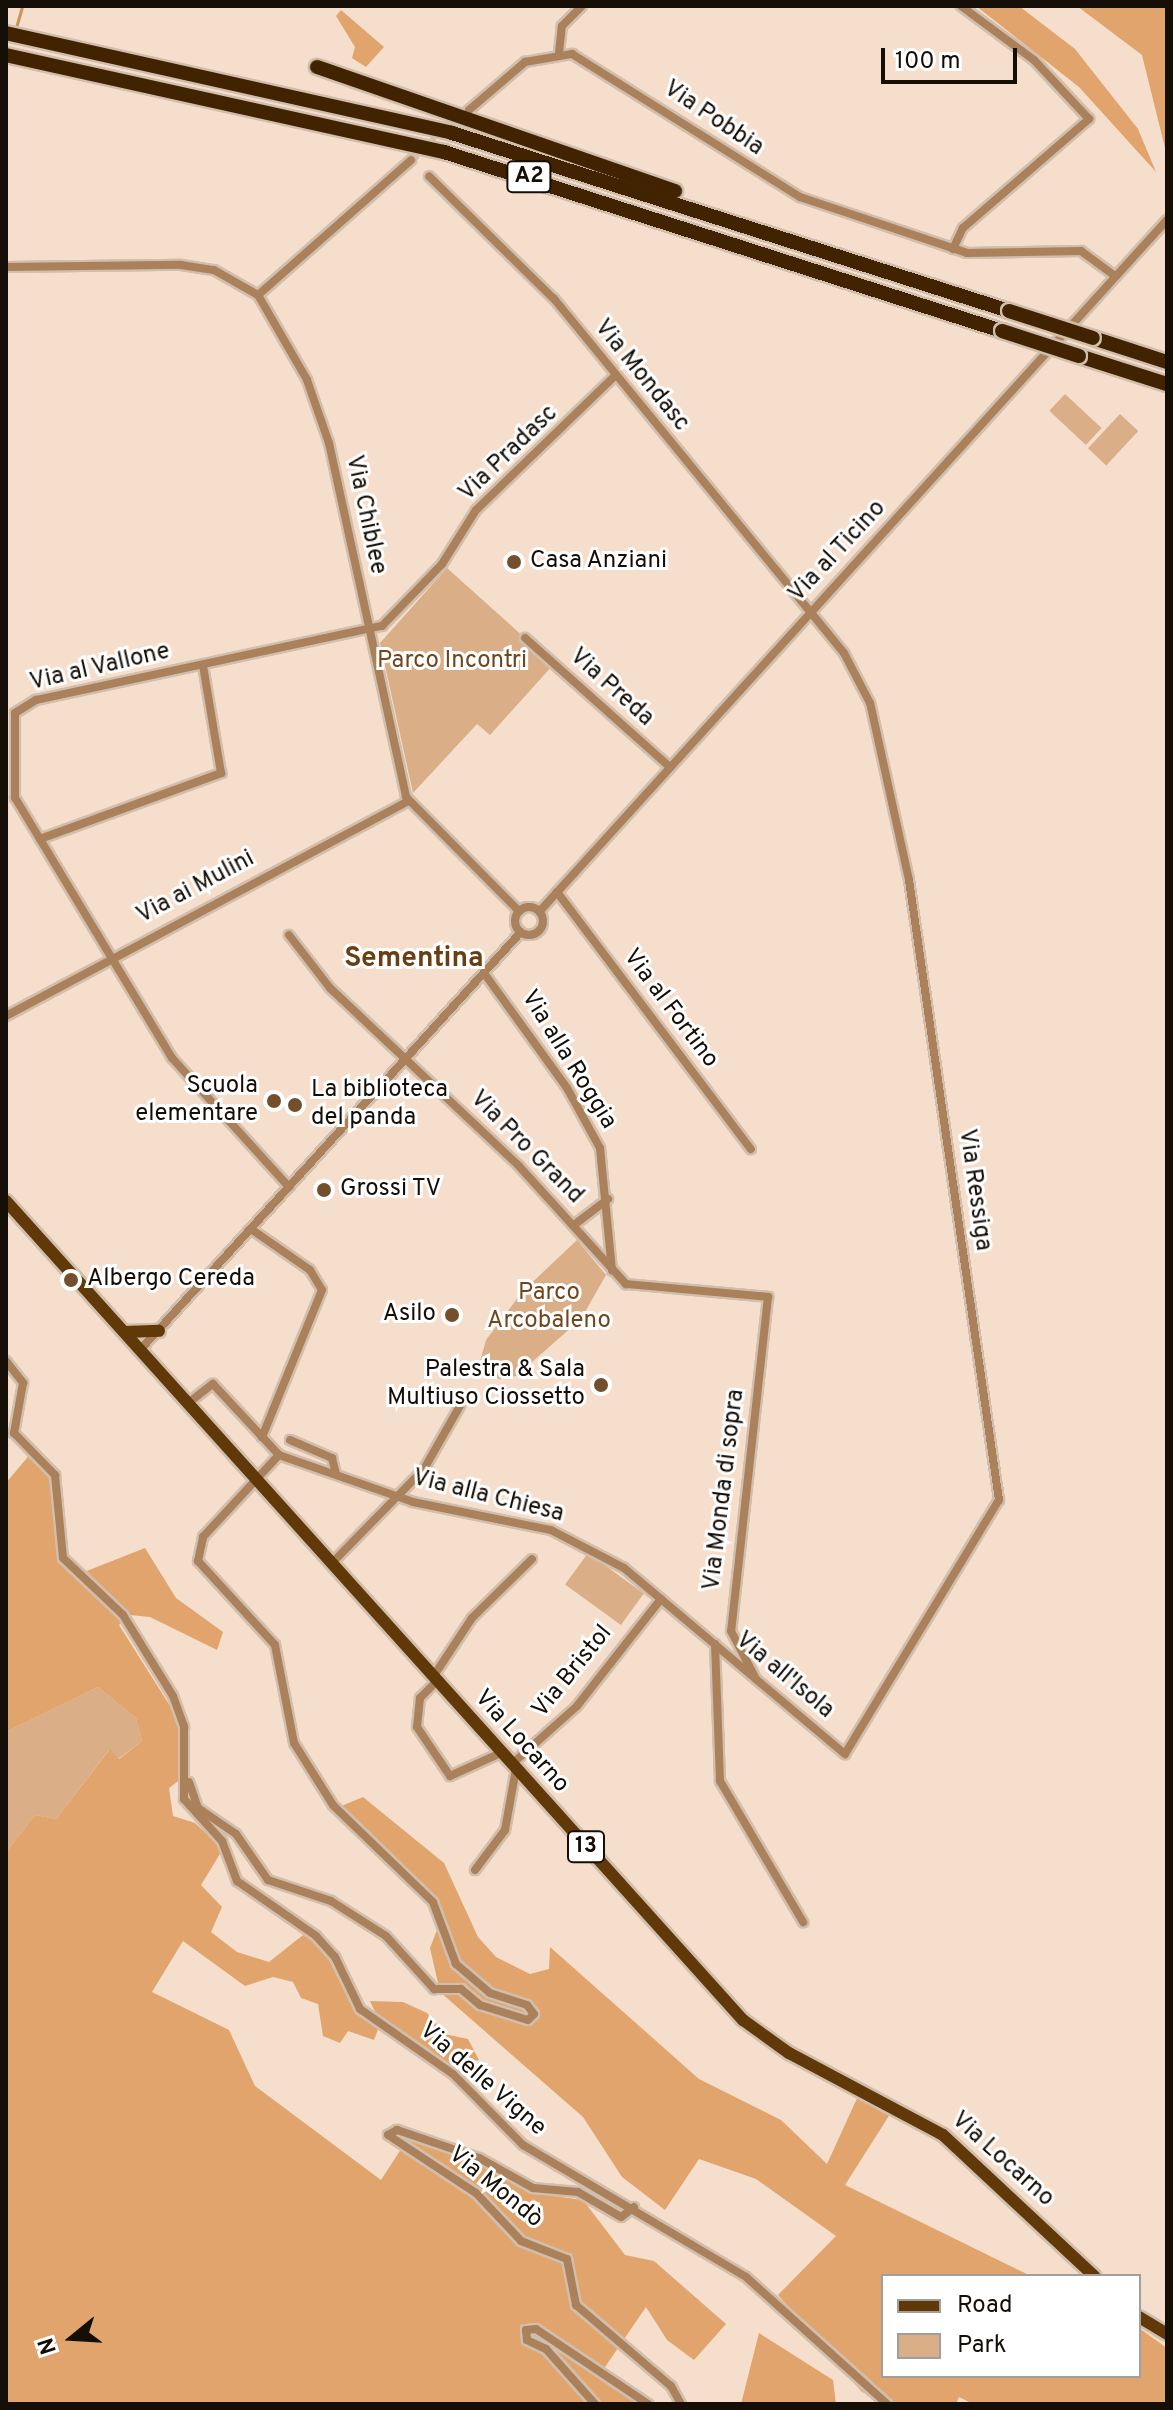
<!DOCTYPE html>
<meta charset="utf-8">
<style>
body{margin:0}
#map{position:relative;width:1173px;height:2410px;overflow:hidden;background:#f5dfcc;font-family:Overpass,sans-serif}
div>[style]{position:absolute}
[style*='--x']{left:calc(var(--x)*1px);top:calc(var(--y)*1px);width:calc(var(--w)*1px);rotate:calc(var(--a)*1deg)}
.green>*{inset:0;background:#daae87;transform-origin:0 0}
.forest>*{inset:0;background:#e1a46c}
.stream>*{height:3px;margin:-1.5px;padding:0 1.5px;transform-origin:1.5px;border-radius:1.5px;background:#cd925a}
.street-tunnel>*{height:8px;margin-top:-4px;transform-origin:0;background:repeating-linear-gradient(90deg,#d3c0ae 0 8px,transparent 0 12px)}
.roads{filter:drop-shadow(2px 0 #d1beac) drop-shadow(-2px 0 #d1beac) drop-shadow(0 2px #d1beac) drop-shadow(0 -2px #d1beac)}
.street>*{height:8px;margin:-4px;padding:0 4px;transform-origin:4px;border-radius:4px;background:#aa815b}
.street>.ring{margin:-4px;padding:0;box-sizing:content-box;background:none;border:8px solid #aa815b;border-radius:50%}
.primary>*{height:12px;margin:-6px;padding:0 6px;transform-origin:6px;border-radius:6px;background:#613807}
.highway>*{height:14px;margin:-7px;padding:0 7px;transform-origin:7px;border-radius:7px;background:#412301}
.bridges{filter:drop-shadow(2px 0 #d1beac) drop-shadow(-2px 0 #d1beac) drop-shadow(0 2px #d1beac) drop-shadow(0 -2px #d1beac)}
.highway-bridge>*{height:14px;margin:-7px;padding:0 7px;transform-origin:7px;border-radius:7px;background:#412301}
.dots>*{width:22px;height:22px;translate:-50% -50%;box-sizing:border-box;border:4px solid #fff;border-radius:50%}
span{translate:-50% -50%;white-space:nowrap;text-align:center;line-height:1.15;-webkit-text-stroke:6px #fff;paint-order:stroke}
.shield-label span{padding:2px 6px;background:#fff;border:2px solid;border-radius:6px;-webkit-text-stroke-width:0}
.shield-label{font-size:22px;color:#150e07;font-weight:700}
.street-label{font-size:24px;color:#150e07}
.poi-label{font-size:24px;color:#150e07}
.left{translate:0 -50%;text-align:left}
.right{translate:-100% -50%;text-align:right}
.park-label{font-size:24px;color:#6f461d}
.quarter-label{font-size:28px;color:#673f13;font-weight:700}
.frame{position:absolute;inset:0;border:8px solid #150e07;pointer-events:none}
.legend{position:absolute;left:881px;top:2274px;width:260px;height:104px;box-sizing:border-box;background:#fff;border:2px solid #a19f9c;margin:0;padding:10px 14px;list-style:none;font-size:24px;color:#150e07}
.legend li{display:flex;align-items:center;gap:16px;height:40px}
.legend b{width:40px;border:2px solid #a19f9c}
.north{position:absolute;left:32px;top:2298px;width:80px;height:80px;-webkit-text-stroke:6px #fff;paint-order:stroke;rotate:252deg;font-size:22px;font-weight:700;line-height:32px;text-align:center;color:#150e07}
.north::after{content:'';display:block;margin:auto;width:28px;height:36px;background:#150e07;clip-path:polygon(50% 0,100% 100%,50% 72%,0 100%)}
.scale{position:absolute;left:881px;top:48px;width:136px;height:36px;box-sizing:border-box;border:4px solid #150e07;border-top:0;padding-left:10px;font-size:24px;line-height:28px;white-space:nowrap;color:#150e07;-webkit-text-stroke:6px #fff;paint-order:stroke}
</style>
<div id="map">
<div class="green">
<div style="left:1065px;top:394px;width:50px;height:23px;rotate:43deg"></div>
<div style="left:1120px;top:414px;width:25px;height:47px;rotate:43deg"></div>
<div style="clip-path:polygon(447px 568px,554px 664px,490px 735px,477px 724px,413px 793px,380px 643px)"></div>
<div style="clip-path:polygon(577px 1240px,606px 1275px,581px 1319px,516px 1376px,499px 1379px,478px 1369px,486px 1340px,522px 1292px)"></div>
<div style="left:588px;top:1553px;width:69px;height:39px;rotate:36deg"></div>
<div style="clip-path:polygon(98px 1687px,136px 1718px,142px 1741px,118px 1759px,109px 1750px,56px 1819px,35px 1815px,6px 1852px,6px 1732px)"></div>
</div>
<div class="forest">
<div style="clip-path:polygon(976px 6px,1019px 6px,1075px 49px,1138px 129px,1156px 172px,1079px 87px)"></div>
<div style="clip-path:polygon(1077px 6px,1167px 6px,1167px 156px,1142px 55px)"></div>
<div style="clip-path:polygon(341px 10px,384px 47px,366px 67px,352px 58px,355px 47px,336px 16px)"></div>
<div style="clip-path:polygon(31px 1453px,52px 1474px,56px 1539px,74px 1576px,145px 1548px,176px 1598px,223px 1632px,217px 1650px,150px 1617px,130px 1615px,119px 1625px,179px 1720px,181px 1779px,169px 1788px,173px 1816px,195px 1823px,223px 1849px,201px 1885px,222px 1907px,211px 1932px,237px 1952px,269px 1962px,303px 1935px,323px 1948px,351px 2004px,379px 2027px,374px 2040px,348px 2031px,340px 2043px,323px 2036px,318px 2004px,301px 1998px,293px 1982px,273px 1977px,245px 1986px,183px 1941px,152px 1992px,229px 2030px,255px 2086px,381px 2180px,405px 2143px,397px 2134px,508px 2175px,532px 2193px,583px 2200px,625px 2255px,654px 2261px,726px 2324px,694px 2360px,667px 2340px,646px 2307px,603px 2370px,647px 2404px,6px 2404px,6px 1852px,35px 1815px,56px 1819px,110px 1749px,119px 1759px,142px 1741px,136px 1718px,98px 1687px,6px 1732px,6px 1483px)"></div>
<div style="clip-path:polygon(363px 1797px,444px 1863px,478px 1937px,496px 1957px,530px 1974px,549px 1969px,550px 1947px,699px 2079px,781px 2120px,827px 2164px,859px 2094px,892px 2111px,845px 2185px,1031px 2276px,883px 2276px,883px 2376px,1139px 2376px,1139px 2328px,1167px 2348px,1167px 2404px,973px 2404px,959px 2397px,956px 2404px,881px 2404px,861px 2391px,778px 2295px,836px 2236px,756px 2179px,699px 2159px,665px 2210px,622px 2177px,583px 2117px,440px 1992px,430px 1948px,444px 1912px,339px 1807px)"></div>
<div style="clip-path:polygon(370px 2001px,403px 2002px,427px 2013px,444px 2034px,468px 2039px,479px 2060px,448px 2065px,376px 2014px)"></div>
<div style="clip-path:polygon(759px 2333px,833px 2380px,836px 2404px,741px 2404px)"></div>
</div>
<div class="stream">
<div style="--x:15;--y:31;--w:26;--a:-74"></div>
</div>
<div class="street-tunnel">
<div style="--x:411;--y:160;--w:67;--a:-40.8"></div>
</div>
<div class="roads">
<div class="street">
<div style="--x:559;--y:53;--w:27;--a:-84"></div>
<div style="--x:562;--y:26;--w:28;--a:-45"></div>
<div style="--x:469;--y:110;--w:74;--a:-40.6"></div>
<div style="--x:525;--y:62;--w:48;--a:-9.7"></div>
<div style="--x:572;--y:54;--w:269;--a:32.1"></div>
<div style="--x:800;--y:197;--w:176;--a:18.5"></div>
<div style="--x:967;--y:253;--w:114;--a:-1"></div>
<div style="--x:1081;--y:251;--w:42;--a:36.3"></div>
<div style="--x:953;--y:249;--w:23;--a:-65"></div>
<div style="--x:963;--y:228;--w:167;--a:-40.9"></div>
<div style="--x:1089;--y:119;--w:81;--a:-133"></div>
<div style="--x:1034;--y:60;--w:91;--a:-143.5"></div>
<div style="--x:6;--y:267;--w:175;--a:-0.7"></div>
<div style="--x:181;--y:265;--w:33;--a:9"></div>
<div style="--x:214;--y:270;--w:51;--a:29.6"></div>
<div style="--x:258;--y:295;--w:98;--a:60"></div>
<div style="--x:307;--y:380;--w:67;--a:70.8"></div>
<div style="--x:329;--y:443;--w:362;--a:77.7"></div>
<div style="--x:406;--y:797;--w:161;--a:45.3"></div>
<div style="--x:258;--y:295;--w:204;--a:-41.4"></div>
<div style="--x:525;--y:638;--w:194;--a:41.7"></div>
<div style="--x:40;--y:839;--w:193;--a:-20"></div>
<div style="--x:221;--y:773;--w:109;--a:-99.5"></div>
<div style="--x:557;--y:892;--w:322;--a:53"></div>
<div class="ring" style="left:515px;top:907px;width:20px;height:20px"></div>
<div style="--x:540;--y:911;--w:933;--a:-47.78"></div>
<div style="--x:289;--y:935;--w:67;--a:52.3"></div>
<div style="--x:330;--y:988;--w:258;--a:43.3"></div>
<div style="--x:518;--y:1165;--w:161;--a:47.8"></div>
<div style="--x:626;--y:1284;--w:143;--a:5.2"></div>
<div style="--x:768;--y:1297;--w:336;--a:96.3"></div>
<div style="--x:731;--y:1631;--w:54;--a:62.5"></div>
<div style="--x:484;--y:973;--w:142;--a:54.2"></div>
<div style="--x:567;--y:1088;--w:68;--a:61.2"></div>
<div style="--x:600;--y:1148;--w:123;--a:84.4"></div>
<div style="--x:6;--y:1016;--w:456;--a:-28.1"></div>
<div style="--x:289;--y:1187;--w:174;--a:-132.2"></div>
<div style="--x:172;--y:1058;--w:304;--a:-121.1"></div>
<div style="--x:15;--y:798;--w:85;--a:-90"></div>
<div style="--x:15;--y:713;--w:25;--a:-32"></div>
<div style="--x:36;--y:700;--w:354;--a:-12.1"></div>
<div style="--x:382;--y:626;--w:86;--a:-45.9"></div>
<div style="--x:442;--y:564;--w:64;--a:-57.8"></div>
<div style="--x:476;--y:510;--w:193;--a:-44"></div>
<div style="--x:574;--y:1225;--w:43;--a:-37.4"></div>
<div style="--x:251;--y:1229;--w:72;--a:34.8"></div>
<div style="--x:310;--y:1270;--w:23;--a:59"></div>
<div style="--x:322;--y:1290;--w:159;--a:112.2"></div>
<div style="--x:141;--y:1349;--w:564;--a:-47.66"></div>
<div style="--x:6;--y:1361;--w:28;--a:52"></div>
<div style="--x:23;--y:1383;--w:51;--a:100.2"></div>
<div style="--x:14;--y:1433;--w:59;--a:45.7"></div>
<div style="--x:55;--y:1475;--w:83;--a:84.5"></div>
<div style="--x:63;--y:1558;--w:83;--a:43.5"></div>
<div style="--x:123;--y:1615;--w:95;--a:58.3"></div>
<div style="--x:173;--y:1696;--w:33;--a:70"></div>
<div style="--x:184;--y:1727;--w:72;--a:90"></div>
<div style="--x:184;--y:1799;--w:57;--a:47.9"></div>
<div style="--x:222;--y:1841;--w:43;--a:69.4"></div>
<div style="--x:237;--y:1881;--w:96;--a:34.8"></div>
<div style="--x:316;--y:1936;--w:28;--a:48"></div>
<div style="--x:335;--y:1957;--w:58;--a:64.3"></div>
<div style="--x:360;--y:2009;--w:113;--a:35"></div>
<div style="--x:453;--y:2074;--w:100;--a:45.4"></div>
<div style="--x:523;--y:2145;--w:259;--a:30.6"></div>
<div style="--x:746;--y:2277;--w:190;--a:42"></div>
<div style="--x:187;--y:1404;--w:33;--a:-38"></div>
<div style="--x:213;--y:1384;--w:97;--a:47.1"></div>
<div style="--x:290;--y:1440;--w:46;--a:23.2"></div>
<div style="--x:332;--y:1458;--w:16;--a:76"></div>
<div style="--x:331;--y:1564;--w:133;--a:-45.6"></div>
<div style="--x:424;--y:1469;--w:73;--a:-60.3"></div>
<div style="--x:715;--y:1644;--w:137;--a:87.9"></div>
<div style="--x:720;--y:1781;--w:164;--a:59.5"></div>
<div style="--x:433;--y:1677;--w:71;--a:-56.5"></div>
<div style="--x:472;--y:1618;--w:84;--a:-44.5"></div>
<div style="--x:437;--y:1681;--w:24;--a:135"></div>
<div style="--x:420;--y:1698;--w:29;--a:96"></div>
<div style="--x:417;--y:1727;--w:59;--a:56"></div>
<div style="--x:450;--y:1776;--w:56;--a:-24.3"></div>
<div style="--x:512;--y:1764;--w:87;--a:-41.7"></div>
<div style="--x:577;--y:1706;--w:136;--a:-51.9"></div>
<div style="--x:189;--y:1782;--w:28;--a:71"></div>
<div style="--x:198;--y:1808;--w:46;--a:34.4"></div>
<div style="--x:236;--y:1834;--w:56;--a:55.2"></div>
<div style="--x:268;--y:1880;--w:66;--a:18.4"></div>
<div style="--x:331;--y:1901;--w:65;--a:32.5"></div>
<div style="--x:386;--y:1936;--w:72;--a:47.8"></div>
<div style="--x:434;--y:1989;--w:27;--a:0"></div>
<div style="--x:461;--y:1989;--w:25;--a:40"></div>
<div style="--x:480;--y:2005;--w:50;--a:17.4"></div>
<div style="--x:528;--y:2020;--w:8;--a:-45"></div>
<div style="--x:534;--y:2014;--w:11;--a:-128"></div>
<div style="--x:527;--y:2005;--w:39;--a:-162"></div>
<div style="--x:490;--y:1993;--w:45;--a:-139.5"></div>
<div style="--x:456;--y:1964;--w:66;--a:-110.4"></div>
<div style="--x:433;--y:1902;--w:139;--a:-135.9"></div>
<div style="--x:333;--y:1805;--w:73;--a:-122.2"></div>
<div style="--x:294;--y:1743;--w:100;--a:-101"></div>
<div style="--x:275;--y:1645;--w:114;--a:-132.5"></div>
<div style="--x:198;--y:1561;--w:25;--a:-78"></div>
<div style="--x:203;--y:1537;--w:112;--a:-47.2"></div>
<div style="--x:279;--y:1455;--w:142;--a:19.3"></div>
<div style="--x:413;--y:1502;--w:141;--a:11.5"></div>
<div style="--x:551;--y:1530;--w:82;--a:27.5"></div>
<div style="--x:624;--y:1568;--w:289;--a:40.1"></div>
<div style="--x:845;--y:1754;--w:297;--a:-58.8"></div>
<div style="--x:999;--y:1500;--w:626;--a:-98.26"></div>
<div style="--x:909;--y:880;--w:181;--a:-102.4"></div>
<div style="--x:870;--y:703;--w:56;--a:-117.5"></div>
<div style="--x:844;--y:653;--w:458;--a:-129.3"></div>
<div style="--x:554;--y:299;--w:175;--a:-135.5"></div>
<div style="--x:475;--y:1870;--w:50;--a:-53.1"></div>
<div style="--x:505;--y:1830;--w:62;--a:-79.8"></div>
<div style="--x:634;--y:2207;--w:16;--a:142"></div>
<div style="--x:621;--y:2217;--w:50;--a:-149.8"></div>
<div style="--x:578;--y:2192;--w:45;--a:-174.9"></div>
<div style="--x:533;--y:2188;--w:62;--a:-150.9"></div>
<div style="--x:479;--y:2158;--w:87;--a:-161.1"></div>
<div style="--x:397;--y:2130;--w:10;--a:151"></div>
<div style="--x:388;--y:2135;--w:105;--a:33.4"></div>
<div style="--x:476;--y:2193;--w:66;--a:46.8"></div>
<div style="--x:521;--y:2241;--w:49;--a:21.4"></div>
<div style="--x:567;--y:2259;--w:47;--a:78.9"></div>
<div style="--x:576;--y:2305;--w:125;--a:40.5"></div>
<div style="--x:671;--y:2386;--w:21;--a:61"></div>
<div style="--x:595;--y:2404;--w:74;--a:-131.7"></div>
<div style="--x:546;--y:2349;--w:21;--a:-155"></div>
<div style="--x:527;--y:2340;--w:10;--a:-96"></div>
<div style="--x:526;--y:2330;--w:10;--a:-6"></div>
<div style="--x:536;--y:2329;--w:135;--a:33.8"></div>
</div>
<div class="primary">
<div style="--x:6;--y:1201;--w:1102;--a:48.02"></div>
<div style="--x:743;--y:2020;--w:57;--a:35.7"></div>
<div style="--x:789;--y:2053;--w:174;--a:28"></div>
<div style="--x:943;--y:2135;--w:207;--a:43"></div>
<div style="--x:125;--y:1332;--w:34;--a:-2"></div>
<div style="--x:1139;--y:2317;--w:33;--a:31"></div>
</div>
<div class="highway">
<div style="--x:6;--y:33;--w:457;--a:12.6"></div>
<div style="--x:452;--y:133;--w:585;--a:17.72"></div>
<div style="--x:6;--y:55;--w:449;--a:12.5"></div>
<div style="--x:444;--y:152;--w:586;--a:17.79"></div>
<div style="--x:317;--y:67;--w:379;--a:19.1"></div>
<div style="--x:1093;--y:338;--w:78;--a:18"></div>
<div style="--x:1079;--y:356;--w:92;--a:17.7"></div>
</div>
</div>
<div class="bridges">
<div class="highway-bridge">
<div style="--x:1009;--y:311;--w:88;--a:17.8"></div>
<div style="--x:1002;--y:331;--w:81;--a:18"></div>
</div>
</div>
<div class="dots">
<div style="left:514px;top:562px;background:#744f2b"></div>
<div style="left:274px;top:1101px;background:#744f2b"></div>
<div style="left:295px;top:1105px;background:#744f2b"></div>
<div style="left:324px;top:1190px;background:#744f2b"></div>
<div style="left:71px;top:1280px;background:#744f2b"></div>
<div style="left:452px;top:1315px;background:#744f2b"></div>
<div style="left:601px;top:1385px;background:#744f2b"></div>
</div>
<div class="shield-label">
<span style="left:529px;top:177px">A2</span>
<span style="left:586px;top:1847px">13</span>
</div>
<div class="street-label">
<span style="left:713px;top:119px;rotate:34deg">Via Pobbia</span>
<span style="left:641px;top:376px;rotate:51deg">Via Mondasc</span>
<span style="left:509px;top:454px;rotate:-44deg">Via Pradasc</span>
<span style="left:365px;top:515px;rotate:78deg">Via Chiblee</span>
<span style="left:838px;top:552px;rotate:-47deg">Via al Ticino</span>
<span style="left:100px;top:668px;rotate:-13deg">Via al Vallone</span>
<span style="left:611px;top:688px;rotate:42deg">Via Preda</span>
<span style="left:196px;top:888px;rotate:-28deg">Via ai Mulini</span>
<span style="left:670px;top:1009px;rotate:53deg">Via al Fortino</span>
<span style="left:568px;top:1060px;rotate:58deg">Via alla Roggia</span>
<span style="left:526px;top:1148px;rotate:45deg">Via Pro Grand</span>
<span style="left:974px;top:1190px;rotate:82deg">Via Ressiga</span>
<span style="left:725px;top:1490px;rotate:-83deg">Via Monda di sopra</span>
<span style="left:488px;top:1497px;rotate:14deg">Via alla Chiesa</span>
<span style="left:573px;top:1672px;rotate:-51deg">Via Bristol</span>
<span style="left:784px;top:1676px;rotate:40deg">Via all'Isola</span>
<span style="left:521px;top:1742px;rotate:48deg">Via Locarno</span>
<span style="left:482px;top:2080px;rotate:41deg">Via delle Vigne</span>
<span style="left:1002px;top:2160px;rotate:42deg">Via Locarno</span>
<span style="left:495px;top:2188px;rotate:39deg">Via Mondò</span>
</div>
<div class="poi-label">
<span class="left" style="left:530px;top:562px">Casa Anziani</span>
<span class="right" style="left:258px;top:1101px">Scuola<br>elementare</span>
<span class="left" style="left:311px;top:1105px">La biblioteca<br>del panda</span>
<span class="left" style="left:340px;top:1190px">Grossi TV</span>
<span class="left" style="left:87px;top:1280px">Albergo Cereda</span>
<span class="right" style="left:436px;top:1315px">Asilo</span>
<span class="right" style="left:585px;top:1385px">Palestra &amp; Sala<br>Multiuso Ciossetto</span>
</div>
<div class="park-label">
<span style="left:452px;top:662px">Parco Incontri</span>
<span style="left:549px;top:1308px">Parco<br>Arcobaleno</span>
</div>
<div class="quarter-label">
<span style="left:414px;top:959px">Sementina</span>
</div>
<div class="frame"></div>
<ul class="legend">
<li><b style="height:10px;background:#613807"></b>Road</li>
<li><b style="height:22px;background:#daae87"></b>Park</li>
</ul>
<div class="north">N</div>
<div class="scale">100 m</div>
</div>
